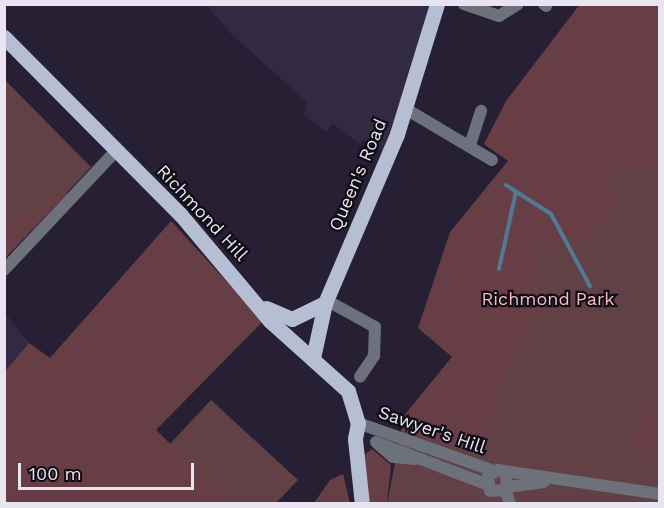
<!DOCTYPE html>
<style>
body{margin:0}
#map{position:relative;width:664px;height:508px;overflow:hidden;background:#272034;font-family:"Work Sans",sans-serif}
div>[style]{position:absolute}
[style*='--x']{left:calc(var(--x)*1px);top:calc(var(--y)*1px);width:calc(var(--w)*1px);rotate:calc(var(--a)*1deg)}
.built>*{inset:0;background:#322942}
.green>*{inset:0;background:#614046}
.forest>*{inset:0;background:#673d46}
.stream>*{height:4px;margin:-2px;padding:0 2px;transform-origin:2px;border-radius:2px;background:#507b92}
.minor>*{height:12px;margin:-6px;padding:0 6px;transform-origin:6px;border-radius:6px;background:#6c717b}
.major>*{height:15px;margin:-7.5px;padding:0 7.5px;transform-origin:7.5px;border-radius:7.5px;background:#b5bed3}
span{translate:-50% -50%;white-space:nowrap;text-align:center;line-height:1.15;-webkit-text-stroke:4.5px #0f0c15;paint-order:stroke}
.street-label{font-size:18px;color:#e8e4f1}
.park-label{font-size:18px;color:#f9bcc7}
.frame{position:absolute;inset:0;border:6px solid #e8e4f1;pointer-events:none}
.scale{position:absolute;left:18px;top:463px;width:176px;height:27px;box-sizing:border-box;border:3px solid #e8e4f1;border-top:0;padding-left:8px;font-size:18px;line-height:21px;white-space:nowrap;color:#e8e4f1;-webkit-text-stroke:4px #0f0c15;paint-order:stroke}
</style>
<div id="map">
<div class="built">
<div style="clip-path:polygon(207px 5px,432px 5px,385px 153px,364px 140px,360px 144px,333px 124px,326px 132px,304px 115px,307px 102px,229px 32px)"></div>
<div style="clip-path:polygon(5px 313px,29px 343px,5px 371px)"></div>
</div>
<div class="green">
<div style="clip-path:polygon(639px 5px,659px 5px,659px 503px,387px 504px,404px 416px,452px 357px)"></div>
<div style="clip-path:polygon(4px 79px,91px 167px,5px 258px,4px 258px)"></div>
<div style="clip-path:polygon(211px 400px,298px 480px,276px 503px,231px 503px,169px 445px)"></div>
</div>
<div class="forest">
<div style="clip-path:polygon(580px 4px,651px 5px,659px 13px,659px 162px,653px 170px,617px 170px,608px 179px,615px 208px,583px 245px,535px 244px,542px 310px,496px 388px,502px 421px,483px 435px,444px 431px,419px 417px,404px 416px,452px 357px,418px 328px,450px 232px,508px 161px,484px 144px,506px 101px)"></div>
<div style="clip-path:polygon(68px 193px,5px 258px,5px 228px,55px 194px)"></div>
<div style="clip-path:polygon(171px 221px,263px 321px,156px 430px,231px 503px,5px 504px,5px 371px,29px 343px,50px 358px)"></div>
<div style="clip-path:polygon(659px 397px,659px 468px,630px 441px,646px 409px)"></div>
<div style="clip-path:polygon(372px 449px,391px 465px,387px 503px,369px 503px,363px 456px)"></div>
<div style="clip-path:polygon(343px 474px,350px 503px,314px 503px,330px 480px)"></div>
</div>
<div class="stream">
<div style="--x:506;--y:185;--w:54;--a:32.8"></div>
<div style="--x:551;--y:214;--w:82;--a:61.6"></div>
<div style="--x:499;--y:269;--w:79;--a:-77.6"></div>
</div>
<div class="minor">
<div style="--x:464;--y:4;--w:37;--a:19"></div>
<div style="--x:499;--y:16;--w:22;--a:-32"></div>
<div style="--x:544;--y:4;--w:3;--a:45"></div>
<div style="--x:406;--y:109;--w:100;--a:30.7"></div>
<div style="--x:470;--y:145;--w:36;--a:-72"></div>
<div style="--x:4;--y:270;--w:162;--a:-46.8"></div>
<div style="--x:326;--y:300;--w:56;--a:28.9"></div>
<div style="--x:375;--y:327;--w:29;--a:92"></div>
<div style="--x:374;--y:356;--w:25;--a:124"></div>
<div style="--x:358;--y:423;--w:144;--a:19.4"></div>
<div style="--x:376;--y:442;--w:118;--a:20.9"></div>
<div style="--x:378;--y:444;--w:20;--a:41"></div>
<div style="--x:393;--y:457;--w:22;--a:5"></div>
<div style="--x:506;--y:473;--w:17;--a:87"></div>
<div style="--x:507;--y:490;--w:17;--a:177"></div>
<div style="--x:490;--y:491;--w:15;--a:-98"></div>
<div style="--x:488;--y:476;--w:12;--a:-31"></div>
<div style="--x:498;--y:470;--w:164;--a:8.4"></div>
<div style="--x:508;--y:487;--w:36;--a:-8"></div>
<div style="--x:506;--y:491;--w:14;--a:73"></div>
</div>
<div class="major">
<div style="--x:4;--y:37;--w:250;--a:45.2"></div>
<div style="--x:180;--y:214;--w:140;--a:49.9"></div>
<div style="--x:270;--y:321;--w:105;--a:41.9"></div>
<div style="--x:348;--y:391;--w:34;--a:73"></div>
<div style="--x:358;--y:423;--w:16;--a:101"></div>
<div style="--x:355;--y:439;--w:65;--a:83.9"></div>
<div style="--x:266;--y:308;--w:28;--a:23"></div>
<div style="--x:292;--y:319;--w:37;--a:-26"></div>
<div style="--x:313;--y:358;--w:56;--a:-77.7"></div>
<div style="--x:325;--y:303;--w:184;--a:-66.9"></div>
<div style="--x:397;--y:134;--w:136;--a:-72.9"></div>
</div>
<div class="street-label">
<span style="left:358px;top:175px;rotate:-67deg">Queen's Road</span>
<span style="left:202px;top:213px;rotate:47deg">Richmond Hill</span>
<span style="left:432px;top:430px;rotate:19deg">Sawyer's Hill</span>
</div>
<div class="park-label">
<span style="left:548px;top:299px">Richmond Park</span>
</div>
<div class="frame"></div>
<div class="scale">100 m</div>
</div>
